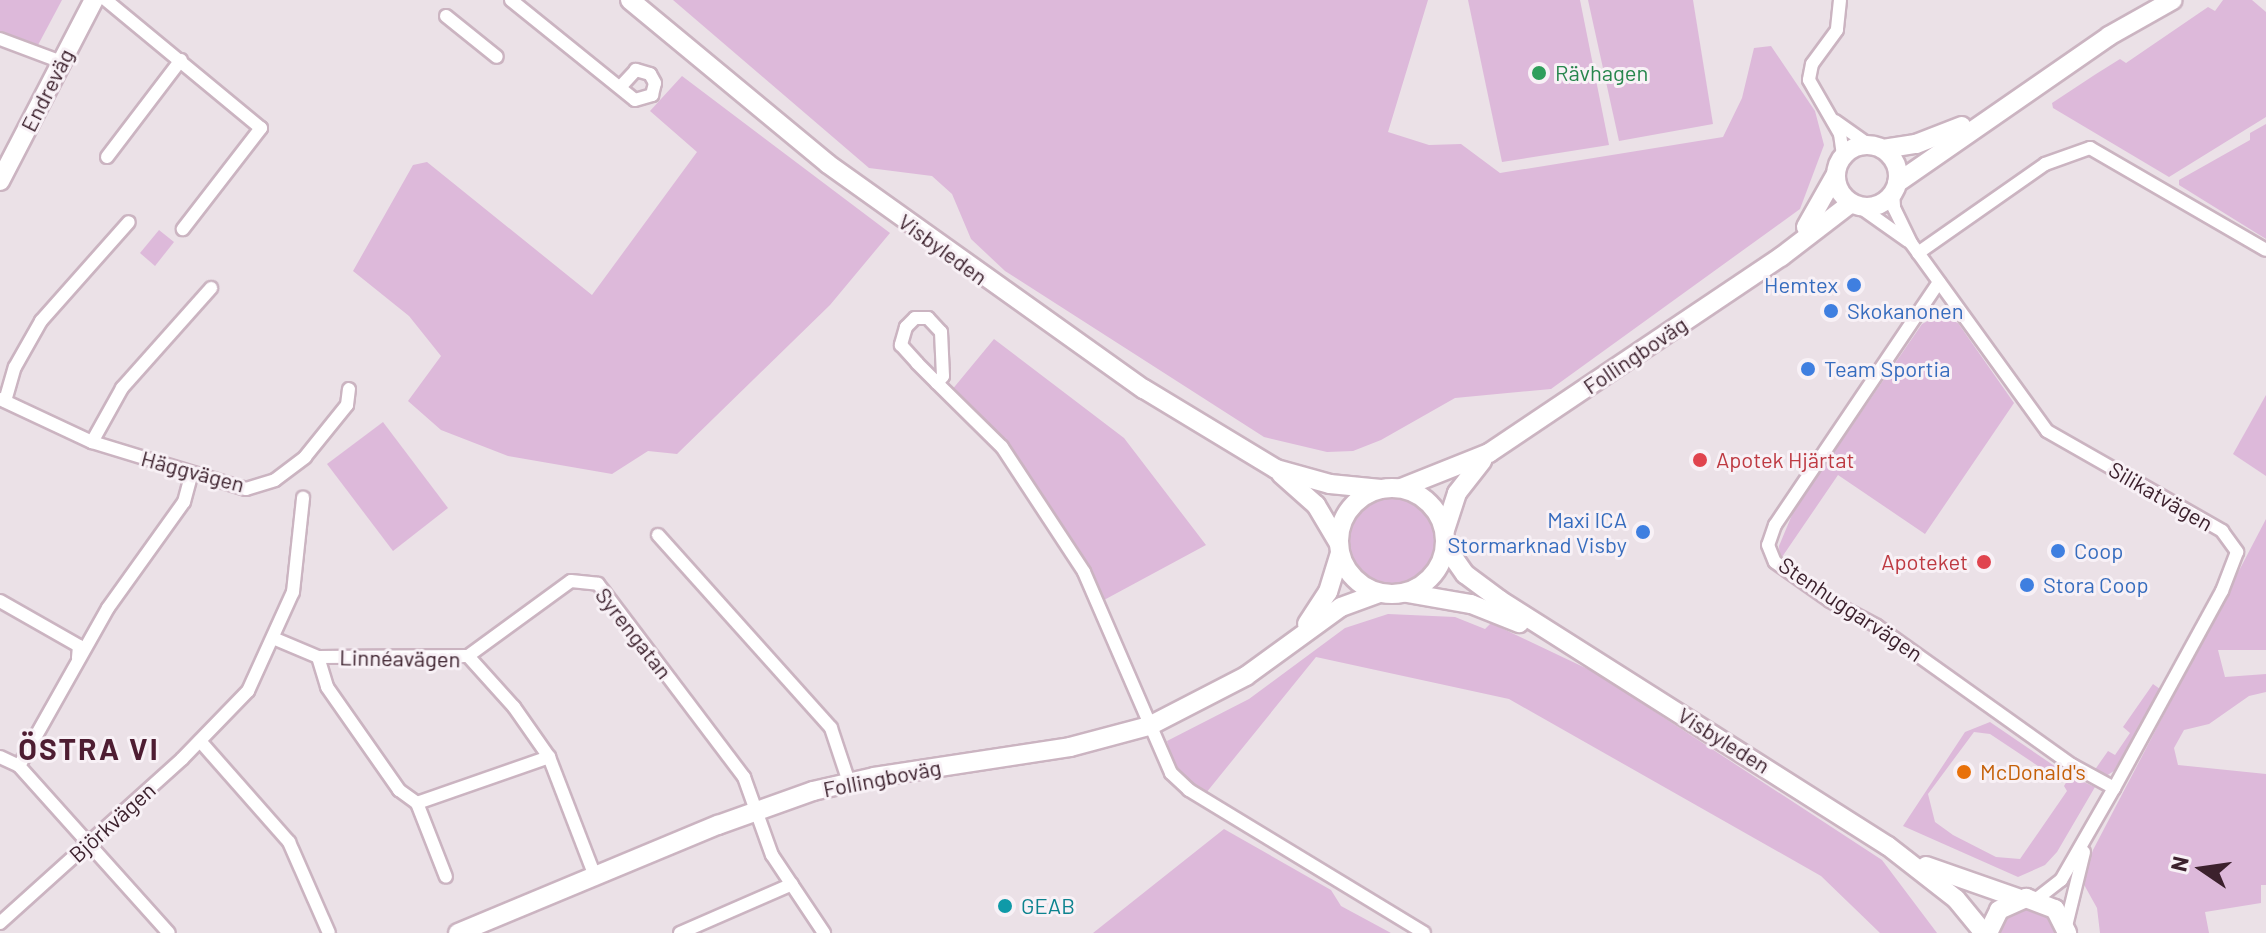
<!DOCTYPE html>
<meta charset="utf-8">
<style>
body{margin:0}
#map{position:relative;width:2266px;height:933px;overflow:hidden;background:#ebe1e7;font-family:Barlow,sans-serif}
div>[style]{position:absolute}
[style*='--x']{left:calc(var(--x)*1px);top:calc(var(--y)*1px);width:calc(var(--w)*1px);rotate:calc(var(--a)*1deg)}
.green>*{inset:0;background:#ddb9da}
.round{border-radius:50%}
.roads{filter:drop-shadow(2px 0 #cbb4c1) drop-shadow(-2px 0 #cbb4c1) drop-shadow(0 2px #cbb4c1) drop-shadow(0 -2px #cbb4c1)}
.street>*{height:12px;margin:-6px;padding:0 6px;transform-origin:6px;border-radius:6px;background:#fff}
.secondary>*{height:18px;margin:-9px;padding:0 9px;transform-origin:9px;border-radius:9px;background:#fff}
.secondary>.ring{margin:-9px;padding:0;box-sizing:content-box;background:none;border:18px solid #fff;border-radius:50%}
.dots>*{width:22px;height:22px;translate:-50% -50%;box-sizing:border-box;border:4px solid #f8f1f6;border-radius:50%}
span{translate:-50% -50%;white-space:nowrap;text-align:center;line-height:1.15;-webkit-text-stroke:6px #f8f1f6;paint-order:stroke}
.leisure-label{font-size:22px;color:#27864d}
.left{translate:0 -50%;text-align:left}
.street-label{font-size:22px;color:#3c212d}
.shop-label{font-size:22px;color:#366cbe}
.right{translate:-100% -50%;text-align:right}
.health-label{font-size:22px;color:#be3a42}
.food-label{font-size:22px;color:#c56008}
.culture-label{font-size:22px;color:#0d838f}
.district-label{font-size:30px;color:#4e1d32;font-weight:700;letter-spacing:2px}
.north{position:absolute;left:2162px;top:829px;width:80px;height:80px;-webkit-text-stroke:6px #f8f1f6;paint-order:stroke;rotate:283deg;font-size:22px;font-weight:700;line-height:32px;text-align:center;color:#3c212d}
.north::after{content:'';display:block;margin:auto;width:28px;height:36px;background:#3c212d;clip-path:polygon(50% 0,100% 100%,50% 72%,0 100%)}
</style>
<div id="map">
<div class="green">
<i style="clip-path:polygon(0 0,62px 0,38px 45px,0 32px)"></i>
<i style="clip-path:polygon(673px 0,1428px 0,1388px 132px,1429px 145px,1461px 144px,1500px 173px,1723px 137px,1742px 98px,1754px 48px,1771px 46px,1815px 111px,1824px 145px,1800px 209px,1551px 389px,1455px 398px,1381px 440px,1353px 451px,1327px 452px,1264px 437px,1005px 271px,971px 239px,952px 194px,932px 176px,869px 168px)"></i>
<i style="clip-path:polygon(1468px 0,1580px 0,1609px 145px,1502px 162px)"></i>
<i style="clip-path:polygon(1588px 0,1693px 0,1713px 124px,1619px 141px)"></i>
<i style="clip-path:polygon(2223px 0,2252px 0,2266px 12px,2266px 117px,2169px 177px,2053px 108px,2052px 103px,2096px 74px,2120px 59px,2126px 63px,2208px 7px,2215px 11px)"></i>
<i style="clip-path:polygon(682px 76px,890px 233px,830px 305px,677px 454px,648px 451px,612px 474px,508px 456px,441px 430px,408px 401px,441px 356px,409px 316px,353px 271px,413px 165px,427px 162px,592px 295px,697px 152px,650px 111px)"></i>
<i style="clip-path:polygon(2266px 124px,2266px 239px,2179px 185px,2179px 180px,2250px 140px,2250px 133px)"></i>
<i style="clip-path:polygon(159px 230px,174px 242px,155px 266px,140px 253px)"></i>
<i style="clip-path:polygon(1939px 315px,1958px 323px,2014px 403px,1925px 534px,1838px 475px,1780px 560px,1779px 546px,1794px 510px,1922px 324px)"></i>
<i style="clip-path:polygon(994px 339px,1124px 438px,1206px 545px,1104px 600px,1002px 442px,951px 391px)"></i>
<i style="clip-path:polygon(2266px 395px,2266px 476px,2233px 454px)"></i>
<i style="clip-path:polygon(383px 422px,448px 508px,393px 551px,327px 464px)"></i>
<i class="round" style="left:1347px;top:495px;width:92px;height:92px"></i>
<i style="clip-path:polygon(2266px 519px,2266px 650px,2218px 650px,2225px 677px,2266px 674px,2266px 692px,2249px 696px,2209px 724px,2184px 730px,2174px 748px,2178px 765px,2266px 774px,2266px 885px,2261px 885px,2261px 903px,2205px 912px,2209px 933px,2100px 933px,2097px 908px,2082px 881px,2093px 850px)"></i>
<i style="clip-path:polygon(1388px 614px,1455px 617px,1485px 629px,1491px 623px,1594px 672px,1882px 860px,1937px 933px,1880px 933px,1821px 876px,1509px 699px,1316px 657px,1206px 793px,1173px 767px,1167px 741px,1249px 699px,1345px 628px)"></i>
<i style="clip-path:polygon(2153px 684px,2160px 689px,2114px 771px,2106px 776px,2094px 771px,2108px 751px,2115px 755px,2130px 733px,2123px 727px)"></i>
<i style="clip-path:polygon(1990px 722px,2056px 767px,2047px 772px,1990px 734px,1974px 732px,1928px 794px,1935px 822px,1953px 835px,1996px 857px,2020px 859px,2067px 791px,2064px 786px,2070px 776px,2095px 787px,2057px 852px,2045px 865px,2018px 877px,1903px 826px,1965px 732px)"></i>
<i style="clip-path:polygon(1224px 829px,1331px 890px,1341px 906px,1391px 933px,1093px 933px)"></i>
<i style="clip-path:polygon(2026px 908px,2046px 914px,2058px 933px,1997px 933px,2006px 916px)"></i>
</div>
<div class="roads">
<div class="street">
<i style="--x:106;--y:0;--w:201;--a:39.6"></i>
<i style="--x:261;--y:128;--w:128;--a:127.7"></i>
<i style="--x:511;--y:0;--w:159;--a:38.9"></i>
<i style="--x:635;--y:100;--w:18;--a:-16"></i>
<i style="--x:652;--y:95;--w:12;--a:-76"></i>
<i style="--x:655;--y:83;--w:10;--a:-119"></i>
<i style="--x:650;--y:74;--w:15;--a:-164"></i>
<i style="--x:636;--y:70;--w:23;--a:133"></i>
<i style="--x:1840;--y:0;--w:30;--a:96"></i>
<i style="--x:1837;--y:30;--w:42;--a:126.3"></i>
<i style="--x:1812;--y:64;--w:16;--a:101"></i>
<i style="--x:1809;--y:80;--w:62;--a:60.1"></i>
<i style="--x:1840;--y:134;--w:22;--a:82"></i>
<i style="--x:446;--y:16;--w:65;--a:38.8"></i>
<i style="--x:0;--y:39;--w:66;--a:20.4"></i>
<i style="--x:1835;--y:121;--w:42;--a:35.2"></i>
<i style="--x:107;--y:157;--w:122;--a:-52.7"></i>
<i style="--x:1893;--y:192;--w:16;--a:86"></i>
<i style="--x:1894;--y:208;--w:39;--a:64"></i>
<i style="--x:1911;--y:243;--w:232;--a:54.1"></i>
<i style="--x:2047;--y:431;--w:202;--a:29.7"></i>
<i style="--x:2222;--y:531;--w:26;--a:54"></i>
<i style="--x:2237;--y:552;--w:42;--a:111"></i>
<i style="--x:2222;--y:591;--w:225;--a:118.7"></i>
<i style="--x:1860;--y:207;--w:59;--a:35.3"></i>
<i style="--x:1918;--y:253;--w:155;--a:-35"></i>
<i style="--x:2045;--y:164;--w:48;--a:-19.6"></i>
<i style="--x:2090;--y:148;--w:203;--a:30.1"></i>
<i style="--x:1939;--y:282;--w:293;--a:124"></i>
<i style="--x:1775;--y:525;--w:21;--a:109"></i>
<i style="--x:1768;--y:545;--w:18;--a:68"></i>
<i style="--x:1775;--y:562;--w:67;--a:35.3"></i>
<i style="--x:1830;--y:601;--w:53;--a:28"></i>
<i style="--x:1877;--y:626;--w:239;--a:35.5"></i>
<i style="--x:2072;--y:765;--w:48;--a:28.7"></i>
<i style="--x:2114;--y:788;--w:106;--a:119.9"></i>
<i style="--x:2061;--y:880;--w:31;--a:142"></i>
<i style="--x:937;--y:383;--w:9;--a:-49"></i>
<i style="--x:943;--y:376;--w:44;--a:-92.6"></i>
<i style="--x:941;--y:332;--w:19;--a:-133"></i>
<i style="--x:928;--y:318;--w:13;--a:180"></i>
<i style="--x:915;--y:318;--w:13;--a:135"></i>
<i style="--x:906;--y:327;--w:19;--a:106"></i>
<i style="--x:901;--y:345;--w:24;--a:48"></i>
<i style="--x:917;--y:363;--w:28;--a:45"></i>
<i style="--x:937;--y:383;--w:91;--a:44.6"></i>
<i style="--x:1002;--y:447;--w:149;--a:56.7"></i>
<i style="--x:1084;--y:572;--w:219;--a:66.6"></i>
<i style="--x:1171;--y:773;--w:25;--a:43"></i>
<i style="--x:1189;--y:790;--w:275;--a:31.3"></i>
<i style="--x:0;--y:399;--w:102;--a:25.1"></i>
<i style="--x:92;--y:442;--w:161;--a:17"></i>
<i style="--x:246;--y:489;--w:30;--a:-17"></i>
<i style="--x:275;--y:480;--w:38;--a:-37"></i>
<i style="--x:305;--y:457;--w:67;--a:-51.1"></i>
<i style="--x:347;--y:405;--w:16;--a:-83"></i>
<i style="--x:5;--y:401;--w:35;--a:-74"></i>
<i style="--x:15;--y:367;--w:53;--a:-60.5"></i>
<i style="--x:41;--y:321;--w:132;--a:-48.4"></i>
<i style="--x:92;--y:442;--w:62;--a:-60.9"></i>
<i style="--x:122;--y:388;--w:134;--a:-48.3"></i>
<i style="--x:658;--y:535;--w:259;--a:48.1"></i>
<i style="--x:831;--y:728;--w:57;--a:71.6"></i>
<i style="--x:0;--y:601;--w:91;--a:29.7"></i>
<i style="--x:79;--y:646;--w:12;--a:95"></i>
<i style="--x:273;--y:638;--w:49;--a:22.9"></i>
<i style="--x:318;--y:657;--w:150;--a:-0.4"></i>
<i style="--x:468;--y:656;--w:69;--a:48"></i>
<i style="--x:514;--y:707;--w:61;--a:55"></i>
<i style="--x:549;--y:757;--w:128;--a:68.9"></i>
<i style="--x:468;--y:656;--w:127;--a:-36.1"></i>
<i style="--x:571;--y:581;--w:27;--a:6"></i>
<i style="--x:598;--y:584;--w:242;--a:52.9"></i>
<i style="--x:744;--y:777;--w:83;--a:70.3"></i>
<i style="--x:772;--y:855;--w:94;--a:56.3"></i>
<i style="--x:318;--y:657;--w:31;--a:73"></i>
<i style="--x:327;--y:687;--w:126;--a:55"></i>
<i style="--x:399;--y:790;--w:22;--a:36"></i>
<i style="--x:417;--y:803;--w:79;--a:68.6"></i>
<i style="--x:200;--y:741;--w:135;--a:48.6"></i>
<i style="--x:289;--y:842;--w:99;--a:66.3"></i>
<i style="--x:0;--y:757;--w:21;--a:25"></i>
<i style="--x:19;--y:766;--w:224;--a:48.1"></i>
<i style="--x:19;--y:766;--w:181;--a:-60.6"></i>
<i style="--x:108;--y:608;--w:130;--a:-54.4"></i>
<i style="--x:184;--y:502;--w:28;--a:-75"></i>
<i style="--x:417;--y:803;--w:140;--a:-19.2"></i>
<i style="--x:0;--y:923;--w:245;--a:-42"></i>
<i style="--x:182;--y:759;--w:95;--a:-45.9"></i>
<i style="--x:248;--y:691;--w:109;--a:-65.6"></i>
<i style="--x:293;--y:592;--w:95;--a:-83.9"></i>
<i style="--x:2066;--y:926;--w:76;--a:-76.3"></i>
<i style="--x:680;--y:933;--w:122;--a:-23.6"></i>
</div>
<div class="secondary">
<i style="--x:630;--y:0;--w:257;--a:39.6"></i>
<i style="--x:828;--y:164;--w:388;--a:35.5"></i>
<i style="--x:1144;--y:389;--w:154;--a:31.2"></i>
<i style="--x:1276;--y:469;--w:56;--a:15.5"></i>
<i style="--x:1330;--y:484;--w:51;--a:5.6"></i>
<i class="ring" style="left:1836px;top:145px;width:44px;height:44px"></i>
<i style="--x:1883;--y:149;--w:33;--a:-9"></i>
<i style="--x:1916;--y:144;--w:49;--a:-21.4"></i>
<i style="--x:0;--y:181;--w:204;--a:-62.6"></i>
<i style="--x:1897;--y:183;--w:258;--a:-34.7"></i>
<i style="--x:2109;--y:36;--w:73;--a:-29.4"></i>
<i style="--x:1806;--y:227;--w:61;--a:-60.5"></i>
<i style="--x:1281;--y:474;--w:47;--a:41.5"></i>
<i style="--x:1316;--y:505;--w:43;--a:59.3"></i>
<i class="ring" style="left:1339px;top:488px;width:88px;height:88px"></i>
<i style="--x:1401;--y:488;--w:95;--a:-21.7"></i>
<i style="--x:1489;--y:453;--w:352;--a:-33.9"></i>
<i style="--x:1781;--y:257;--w:88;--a:-37.6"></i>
<i style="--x:1445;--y:530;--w:39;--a:-72"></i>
<i style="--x:1457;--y:493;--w:41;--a:-52"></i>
<i style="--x:1446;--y:547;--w:33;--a:55"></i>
<i style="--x:1465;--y:574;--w:44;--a:36.6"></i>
<i style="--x:1500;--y:600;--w:459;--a:32.4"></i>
<i style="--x:1888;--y:846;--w:86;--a:37.9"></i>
<i style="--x:1956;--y:899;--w:44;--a:50.5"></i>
<i style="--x:1407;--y:593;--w:65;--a:9.8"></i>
<i style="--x:1471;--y:604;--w:52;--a:21.6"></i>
<i style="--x:1307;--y:624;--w:38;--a:-57"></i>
<i style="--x:1328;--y:592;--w:41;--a:-72.9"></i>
<i style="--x:1926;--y:866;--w:100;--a:19.3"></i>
<i style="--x:458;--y:933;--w:282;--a:-22.6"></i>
<i style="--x:718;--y:825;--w:101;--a:-19.7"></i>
<i style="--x:813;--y:791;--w:63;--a:-12.9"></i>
<i style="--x:874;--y:777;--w:198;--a:-8.7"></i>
<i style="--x:1070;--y:747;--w:82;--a:-14.9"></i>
<i style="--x:1149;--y:726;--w:109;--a:-27.3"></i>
<i style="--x:1246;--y:676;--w:117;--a:-36"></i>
<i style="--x:1341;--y:607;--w:40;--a:-20.2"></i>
<i style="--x:1988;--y:933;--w:25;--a:-64"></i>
<i style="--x:1999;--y:910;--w:30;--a:-24"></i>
<i style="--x:2026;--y:898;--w:31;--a:21"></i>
<i style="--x:2055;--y:909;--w:27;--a:63"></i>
</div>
</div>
<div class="dots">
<i style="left:1539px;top:73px;background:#2e9e5b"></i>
<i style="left:1854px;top:285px;background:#3f7fe0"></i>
<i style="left:1831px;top:311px;background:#3f7fe0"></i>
<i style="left:1808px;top:369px;background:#3f7fe0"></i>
<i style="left:1700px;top:460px;background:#e0444e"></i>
<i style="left:1643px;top:532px;background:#3f7fe0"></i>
<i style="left:2058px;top:551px;background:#3f7fe0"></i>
<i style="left:1984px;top:562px;background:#e0444e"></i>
<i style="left:2027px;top:585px;background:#3f7fe0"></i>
<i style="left:1964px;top:772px;background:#e8710a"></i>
<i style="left:1005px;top:906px;background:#0f9aa8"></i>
</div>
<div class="leisure-label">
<span class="left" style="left:1555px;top:73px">Rävhagen</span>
</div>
<div class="street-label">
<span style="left:47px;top:90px;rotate:-63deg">Endreväg</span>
<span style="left:943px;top:249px;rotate:36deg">Visbyleden</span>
<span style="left:1635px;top:355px;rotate:-34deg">Follingboväg</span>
<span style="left:193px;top:471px;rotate:15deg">Häggvägen</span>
<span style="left:2161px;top:496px;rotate:30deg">Silikatvägen</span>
<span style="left:1851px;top:609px;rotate:34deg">Stenhuggarvägen</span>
<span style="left:634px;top:633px;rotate:52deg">Syrengatan</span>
<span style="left:400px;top:658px;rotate:1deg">Linnéavägen</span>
<span style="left:1724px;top:740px;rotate:32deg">Visbyleden</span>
<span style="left:882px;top:778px;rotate:-11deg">Follingboväg</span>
<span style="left:112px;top:822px;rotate:-42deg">Björkvägen</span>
</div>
<div class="shop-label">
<span class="right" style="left:1838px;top:285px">Hemtex</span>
<span class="left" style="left:1847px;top:311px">Skokanonen</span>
<span class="left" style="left:1824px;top:369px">Team Sportia</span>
<span class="right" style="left:1627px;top:532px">Maxi ICA<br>Stormarknad Visby</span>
<span class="left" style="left:2074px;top:551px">Coop</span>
<span class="left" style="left:2043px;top:585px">Stora Coop</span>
</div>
<div class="health-label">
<span class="left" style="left:1716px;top:460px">Apotek Hjärtat</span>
<span class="right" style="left:1968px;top:562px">Apoteket</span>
</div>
<div class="food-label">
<span class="left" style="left:1980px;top:772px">McDonald's</span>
</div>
<div class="culture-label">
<span class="left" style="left:1021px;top:906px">GEAB</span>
</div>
<div class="district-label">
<span style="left:89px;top:748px">ÖSTRA VI</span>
</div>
<div class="north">N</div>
</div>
